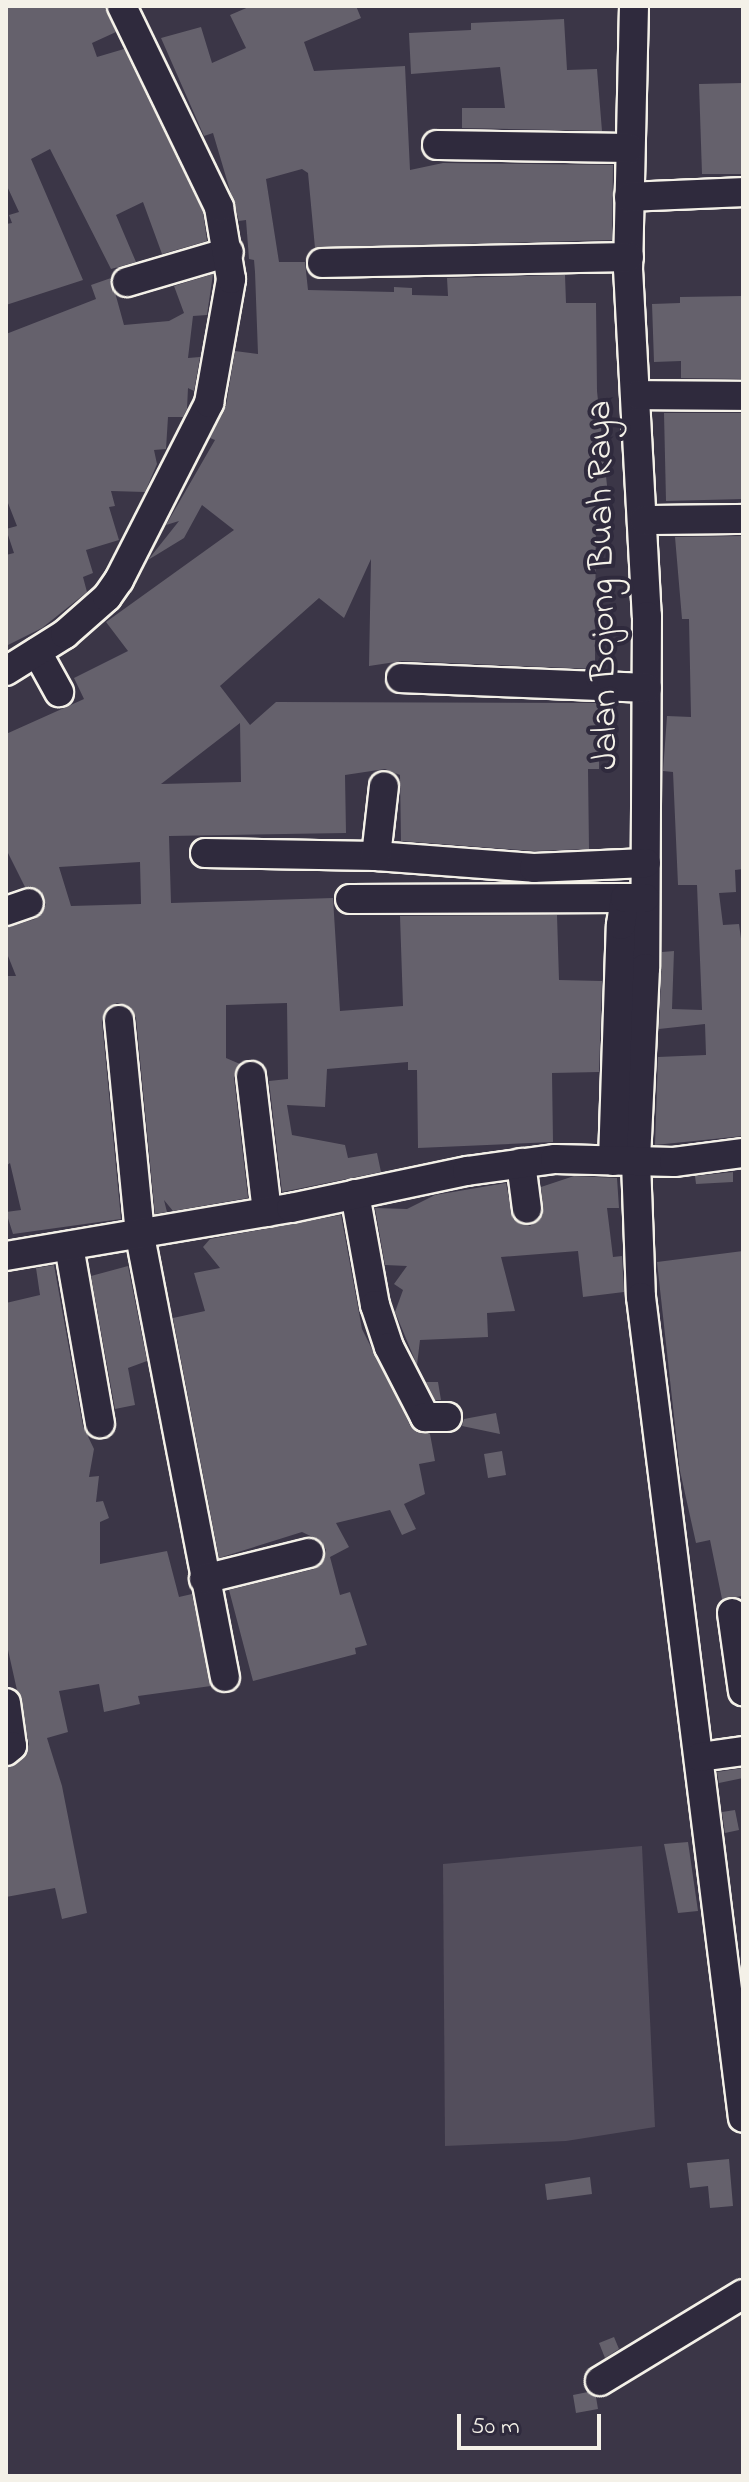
<!DOCTYPE html>
<style>
body{margin:0}
#map{position:relative;width:749px;height:2482px;overflow:hidden;background:#3b3647;font-family:"Indie Flower",sans-serif}
div>[style]{position:absolute}
[style*='--x']{left:calc(var(--x)*1px);top:calc(var(--y)*1px);width:calc(var(--w)*1px);rotate:calc(var(--a)*1deg)}
.green>*{inset:0;background:#534e5c}
.building>*{inset:0;background:#65616c}
.roads{filter:drop-shadow(2px 0 #f4f1e8) drop-shadow(-2px 0 #f4f1e8) drop-shadow(0 2px #f4f1e8) drop-shadow(0 -2px #f4f1e8)}
.minor>*{height:28px;margin:-14px;padding:0 14px;transform-origin:14px;border-radius:14px;background:#2f2a3d}
span{translate:-50% -50%;white-space:nowrap;text-align:center;line-height:1.15;-webkit-text-stroke:8px #2f2a3d;paint-order:stroke}
.street-label{font-size:36px;color:#f4f1e8}
.frame{position:absolute;inset:0;border:8px solid #f4f1e8;pointer-events:none}
.scale{position:absolute;left:457px;top:2414px;width:144px;height:36px;box-sizing:border-box;border:4px solid #f4f1e8;border-top:0;padding-left:10px;font-size:24px;line-height:28px;white-space:nowrap;color:#f4f1e8;-webkit-text-stroke:6px #2f2a3d;paint-order:stroke}
</style>
<div id="map">
<div class="green">
<i style="clip-path:polygon(642px 1846px,655px 2127px,566px 2141px,445px 2146px,443px 1864px)"></i>
</div>
<div class="building">
<i style="clip-path:polygon(6px 6px,104px 6px,116px 32px,92px 43px,97px 57px,124px 49px,203px 212px,207px 241px,162px 254px,143px 202px,116px 215px,136px 262px,111px 269px,50px 149px,31px 159px,83px 280px,6px 305px,6px 224px,12px 223px,9px 215px,19px 212px,6px 184px)"></i>
<i style="clip-path:polygon(evenodd,251px 6px,356px 6px,361px 18px,304px 42px,314px 71px,405px 66px,410px 170px,443px 163px,613px 165px,612px 240px,315px 248px,308px 173px,302px 169px,266px 179px,279px 262px,305px 262px,308px 290px,394px 292px,394px 287px,412px 288px,412px 295px,448px 296px,447px 278px,565px 275px,566px 303px,596px 303px,597px 391px,608px 495px,596px 495px,595px 669px,402px 661px,369px 666px,371px 559px,344px 618px,319px 598px,220px 686px,250px 725px,276px 702px,600px 703px,599px 769px,588px 769px,589px 849px,534px 851px,401px 841px,400px 775px,385px 769px,345px 775px,346px 833px,169px 836px,171px 903px,333px 898px,340px 1011px,403px 1006px,400px 916px,557px 915px,559px 980px,602px 981px,599px 1072px,552px 1073px,553px 1142px,418px 1148px,417px 1070px,408px 1070px,408px 1062px,327px 1069px,325px 1107px,287px 1105px,292px 1135px,345px 1145px,348px 1158px,377px 1153px,381px 1172px,282px 1192px,269px 1081px,288px 1079px,287px 1003px,226px 1005px,226px 1058px,240px 1064px,234px 1078px,248px 1198px,173px 1211px,164px 1200px,167px 1212px,155px 1214px,136px 1018px,127px 1005px,117px 1003px,104px 1012px,102px 1022px,121px 1219px,13px 1234px,6px 1212px,21px 1210px,10px 1163px,6px 1166px,6px 976px,16px 976px,6px 951px,6px 928px,35px 919px,46px 905px,41px 891px,25px 887px,6px 849px,6px 734px,84px 699px,74px 678px,128px 651px,106px 622px,234px 530px,202px 505px,184px 538px,148px 560px,179px 521px,166px 525px,215px 440px,210px 438px,226px 406px,235px 351px,258px 354px,255px 272px,254px 260px,249px 259px,246px 220px,239px 221px,213px 133px,204px 136px,161px 38px,201px 27px,212px 63px,246px 48px,230px 15px,251px 6px,240px 723px,241px 782px,161px 784px,240px 723px,251px 6px,140px 862px,141px 904px,71px 906px,59px 867px,140px 862px)"></i>
<i style="clip-path:polygon(564px 19px,567px 70px,597px 69px,602px 131px,462px 128px,462px 108px,505px 108px,500px 67px,411px 74px,409px 33px,471px 30px,471px 23px)"></i>
<i style="clip-path:polygon(743px 83px,743px 174px,702px 174px,699px 84px)"></i>
<i style="clip-path:polygon(213px 274px,207px 315px,193px 316px,188px 358px,200px 357px,194px 391px,188px 388px,187px 409px,183px 417px,168px 417px,166px 449px,154px 450px,157px 464px,145px 492px,111px 491px,115px 506px,109px 507px,119px 540px,86px 550px,93px 573px,83px 577px,87px 592px,42px 628px,6px 646px,6px 555px,14px 553px,6px 529px,17px 526px,6px 498px,6px 334px,96px 299px,91px 285px,111px 278px,124px 325px,169px 321px,184px 313px,174px 286px)"></i>
<i style="clip-path:polygon(743px 296px,743px 379px,681px 378px,681px 361px,654px 362px,652px 304px,680px 303px,680px 297px)"></i>
<i style="clip-path:polygon(664px 413px,743px 413px,743px 499px,666px 501px)"></i>
<i style="clip-path:polygon(743px 536px,743px 869px,735px 870px,736px 892px,719px 893px,723px 925px,739px 924px,743px 953px,743px 1136px,655px 1145px,658px 1057px,706px 1055px,705px 1024px,659px 1029px,662px 952px,674px 951px,672px 1009px,702px 1010px,697px 885px,678px 885px,673px 772px,663px 771px,667px 716px,691px 717px,689px 619px,682px 619px,675px 537px)"></i>
<i style="clip-path:polygon(733px 1172px,733px 1182px,696px 1184px,695px 1176px)"></i>
<i style="clip-path:polygon(574px 1176px,617px 1178px,619px 1208px,607px 1208px,613px 1257px,622px 1256px,624px 1292px,583px 1297px,578px 1251px,501px 1257px,515px 1311px,487px 1313px,488px 1337px,420px 1340px,417px 1365px,395px 1312px,403px 1290px,394px 1284px,407px 1266px,385px 1265px,375px 1208px,407px 1209px,435px 1195px,506px 1183px,513px 1219px,530px 1226px,543px 1215px,541px 1187px)"></i>
<i style="clip-path:polygon(341px 1215px,362px 1329px,410px 1425px,430px 1434px,435px 1461px,419px 1464px,425px 1494px,404px 1504px,416px 1529px,402px 1535px,390px 1510px,336px 1523px,349px 1547px,330px 1557px,340px 1595px,350px 1592px,367px 1645px,355px 1648px,356px 1654px,253px 1681px,229px 1590px,314px 1569px,321px 1565px,326px 1550px,321px 1541px,302px 1532px,219px 1558px,173px 1318px,205px 1311px,194px 1273px,220px 1268px,203px 1247px,210px 1239px)"></i>
<i style="clip-path:polygon(743px 1251px,743px 1596px,722px 1599px,710px 1540px,696px 1543px,680px 1471px,657px 1262px)"></i>
<i style="clip-path:polygon(54px 1265px,83px 1426px,94px 1449px,89px 1477px,99px 1476px,96px 1502px,103px 1501px,109px 1518px,100px 1522px,100px 1564px,167px 1551px,179px 1597px,192px 1594px,211px 1686px,138px 1696px,140px 1704px,104px 1712px,99px 1684px,59px 1691px,68px 1732px,47px 1738px,62px 1786px,87px 1913px,62px 1919px,55px 1888px,6px 1897px,6px 1768px,23px 1759px,29px 1744px,6px 1641px,6px 1303px,40px 1295px,36px 1268px)"></i>
<i style="clip-path:polygon(128px 1266px,147px 1361px,128px 1368px,135px 1405px,115px 1409px,91px 1276px)"></i>
<i style="clip-path:polygon(426px 1382px,438px 1382px,441px 1400px,435px 1400px)"></i>
<i style="clip-path:polygon(496px 1413px,500px 1434px,462px 1426px,464px 1419px)"></i>
<i style="clip-path:polygon(502px 1451px,506px 1475px,488px 1478px,484px 1454px)"></i>
<i style="clip-path:polygon(743px 1768px,743px 1778px,719px 1783px,717px 1772px)"></i>
<i style="clip-path:polygon(735px 1810px,739px 1830px,725px 1833px,722px 1812px)"></i>
<i style="clip-path:polygon(688px 1842px,698px 1911px,678px 1913px,664px 1844px)"></i>
<i style="clip-path:polygon(729px 2159px,733px 2206px,710px 2208px,708px 2186px,690px 2188px,687px 2163px)"></i>
<i style="clip-path:polygon(590px 2177px,592px 2194px,547px 2200px,545px 2184px)"></i>
<i style="clip-path:polygon(614px 2337px,619px 2349px,605px 2358px,599px 2343px)"></i>
<i style="clip-path:polygon(588px 2392px,596px 2397px,598px 2409px,576px 2413px,573px 2395px)"></i>
</div>
<div class="roads">
<div class="minor">
<i style="--x:634;--y:6;--w:263;--a:91.3"></i>
<i style="--x:628;--y:269;--w:348;--a:86.9"></i>
<i style="--x:647;--y:616;--w:352;--a:90.3"></i>
<i style="--x:645;--y:968;--w:194;--a:92.7"></i>
<i style="--x:636;--y:1162;--w:135;--a:87.9"></i>
<i style="--x:641;--y:1297;--w:827;--a:82.92"></i>
<i style="--x:437;--y:145;--w:193;--a:0.9"></i>
<i style="--x:629;--y:197;--w:114;--a:-2.5"></i>
<i style="--x:322;--y:263;--w:307;--a:-1.1"></i>
<i style="--x:127;--y:282;--w:106;--a:-16.4"></i>
<i style="--x:638;--y:395;--w:105;--a:0.5"></i>
<i style="--x:644;--y:520;--w:99;--a:-0.6"></i>
<i style="--x:37;--y:652;--w:46;--a:61.2"></i>
<i style="--x:6;--y:671;--w:70;--a:-32.1"></i>
<i style="--x:65;--y:634;--w:56;--a:-41.4"></i>
<i style="--x:107;--y:597;--w:21;--a:-55"></i>
<i style="--x:119;--y:580;--w:199;--a:-63"></i>
<i style="--x:209;--y:403;--w:126;--a:-79.9"></i>
<i style="--x:231;--y:279;--w:73;--a:-99.5"></i>
<i style="--x:219;--y:207;--w:223;--a:-115.8"></i>
<i style="--x:401;--y:678;--w:246;--a:2.3"></i>
<i style="--x:205;--y:853;--w:171;--a:1"></i>
<i style="--x:376;--y:856;--w:158;--a:4.3"></i>
<i style="--x:534;--y:868;--w:112;--a:-2.6"></i>
<i style="--x:376;--y:856;--w:70;--a:-83.5"></i>
<i style="--x:350;--y:899;--w:275;--a:-0.2"></i>
<i style="--x:6;--y:911;--w:24;--a:-19"></i>
<i style="--x:119;--y:1020;--w:217;--a:84.4"></i>
<i style="--x:140;--y:1236;--w:449;--a:79.1"></i>
<i style="--x:251;--y:1076;--w:137;--a:83.3"></i>
<i style="--x:613;--y:1161;--w:236;--a:-88.1"></i>
<i style="--x:621;--y:925;--w:27;--a:-82"></i>
<i style="--x:625;--y:898;--w:20;--a:0"></i>
<i style="--x:521;--y:1163;--w:46;--a:82.6"></i>
<i style="--x:355;--y:1194;--w:113;--a:79.8"></i>
<i style="--x:375;--y:1305;--w:44;--a:71.6"></i>
<i style="--x:389;--y:1347;--w:79;--a:62.8"></i>
<i style="--x:425;--y:1417;--w:22;--a:0"></i>
<i style="--x:69;--y:1246;--w:180;--a:80.1"></i>
<i style="--x:6;--y:1256;--w:289;--a:-9.6"></i>
<i style="--x:291;--y:1208;--w:180;--a:-11.9"></i>
<i style="--x:467;--y:1171;--w:89;--a:-7.8"></i>
<i style="--x:555;--y:1159;--w:119;--a:1.4"></i>
<i style="--x:674;--y:1162;--w:70;--a:-7.4"></i>
<i style="--x:204;--y:1579;--w:108;--a:-13.9"></i>
<i style="--x:732;--y:1613;--w:79;--a:82"></i>
<i style="--x:6;--y:1703;--w:43;--a:82.1"></i>
<i style="--x:12;--y:1746;--w:8;--a:140"></i>
<i style="--x:700;--y:1757;--w:43;--a:-7.9"></i>
<i style="--x:600;--y:2381;--w:167;--a:-31.3"></i>
</div>
</div>
<div class="street-label">
<span style="left:604px;top:585px;rotate:-91deg">Jalan Bojong Buah Raya</span>
</div>
<div class="frame"></div>
<div class="scale">50 m</div>
</div>
